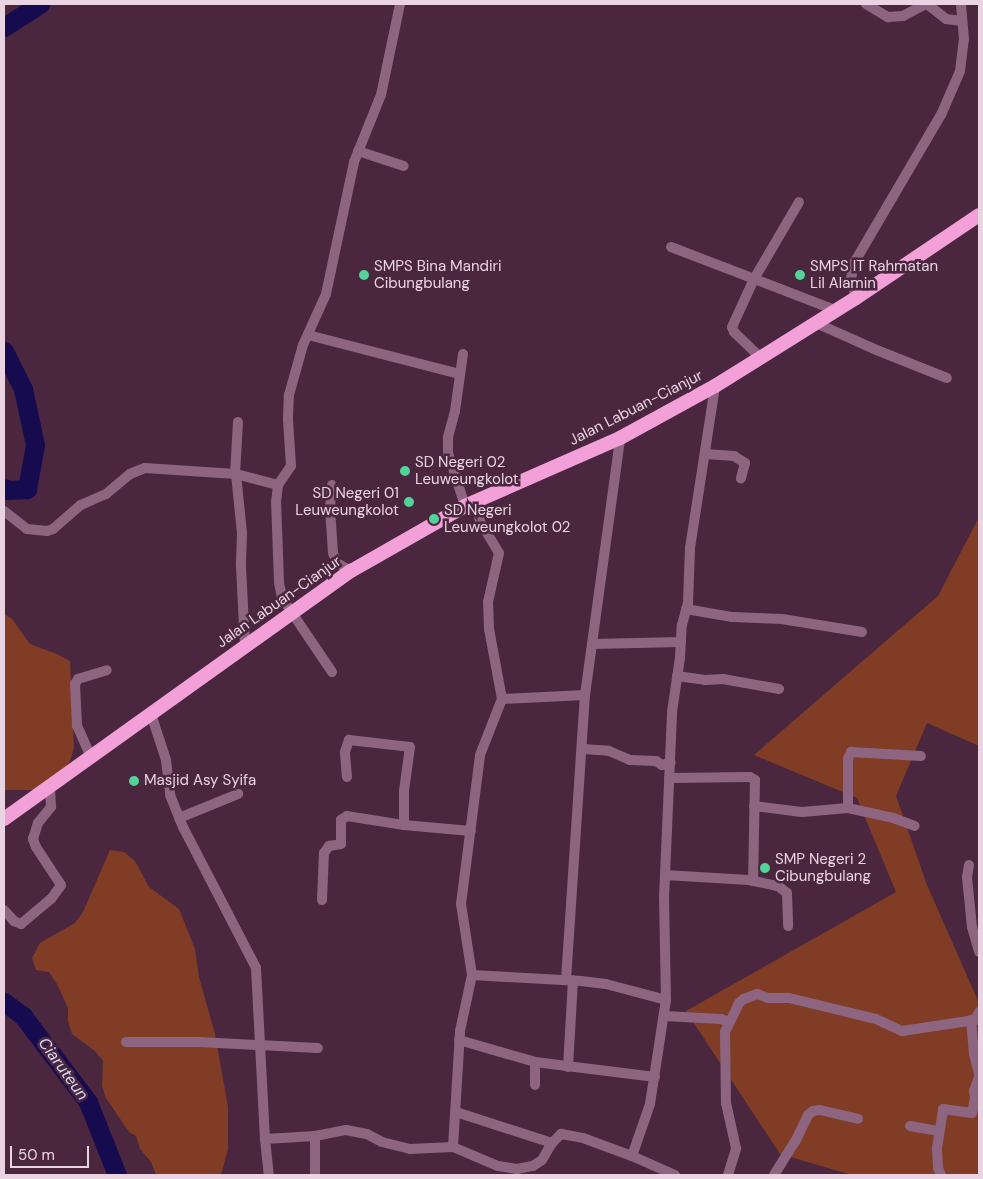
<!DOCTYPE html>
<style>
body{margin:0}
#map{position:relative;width:983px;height:1179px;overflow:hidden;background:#4a273f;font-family:"DM Sans",sans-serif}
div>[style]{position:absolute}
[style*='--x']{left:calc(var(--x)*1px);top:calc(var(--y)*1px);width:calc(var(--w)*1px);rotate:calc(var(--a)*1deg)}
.green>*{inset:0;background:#803c24}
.river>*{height:19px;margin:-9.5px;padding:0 9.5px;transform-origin:9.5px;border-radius:9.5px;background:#170b50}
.minor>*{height:10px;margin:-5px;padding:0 5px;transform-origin:5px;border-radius:5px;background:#8e6580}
.tertiary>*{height:10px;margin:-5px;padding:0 5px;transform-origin:5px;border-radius:5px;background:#8e6580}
.trunk>*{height:14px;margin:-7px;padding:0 7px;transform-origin:7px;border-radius:7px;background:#f2a0d7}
.dots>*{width:14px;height:14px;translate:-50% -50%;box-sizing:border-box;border:2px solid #4a273f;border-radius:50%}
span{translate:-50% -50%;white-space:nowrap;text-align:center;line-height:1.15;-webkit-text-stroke:5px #4a273f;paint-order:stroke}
.poi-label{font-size:15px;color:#ebd4e2}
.left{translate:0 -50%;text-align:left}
.right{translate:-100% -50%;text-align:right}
.street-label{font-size:15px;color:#ebd4e2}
.water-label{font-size:16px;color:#d7daf4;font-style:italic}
.frame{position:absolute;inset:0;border:5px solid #ebd4e2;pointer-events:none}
.scale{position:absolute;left:10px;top:1146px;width:79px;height:22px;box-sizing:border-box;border:2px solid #ebd4e2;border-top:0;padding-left:6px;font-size:15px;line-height:18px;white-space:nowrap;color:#ebd4e2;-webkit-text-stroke:4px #4a273f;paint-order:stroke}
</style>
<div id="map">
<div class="green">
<i style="clip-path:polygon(979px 517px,979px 746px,927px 723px,896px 796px,927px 885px,979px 1003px,979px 1175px,852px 1175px,780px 1154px,686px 1011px,896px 892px,857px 798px,754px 755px,938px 596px)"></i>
<i style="clip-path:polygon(4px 614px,12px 619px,30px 644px,57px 654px,70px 661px,74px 748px,70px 761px,62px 773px,40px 790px,4px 790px)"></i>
<i style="clip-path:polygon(110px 850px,124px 852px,135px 861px,149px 887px,179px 909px,195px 949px,199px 977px,215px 1034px,228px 1107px,228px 1149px,221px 1175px,156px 1175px,151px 1162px,140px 1149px,136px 1136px,129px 1132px,106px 1098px,102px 1086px,103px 1061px,95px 1051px,72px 1034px,68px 1021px,68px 1008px,57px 984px,49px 972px,36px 970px,32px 958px,40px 943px,75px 923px,83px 912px)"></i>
</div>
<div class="river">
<i style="--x:4;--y:27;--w:43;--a:-32.6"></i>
<i style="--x:4;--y:351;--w:42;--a:63.4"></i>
<i style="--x:23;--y:389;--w:57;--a:77.9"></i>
<i style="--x:35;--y:445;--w:45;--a:100.3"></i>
<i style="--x:27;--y:489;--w:19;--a:177"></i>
<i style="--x:8;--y:490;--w:4;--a:-153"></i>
<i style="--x:4;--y:1002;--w:24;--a:36"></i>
<i style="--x:23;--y:1016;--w:108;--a:52.9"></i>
<i style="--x:88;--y:1102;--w:79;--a:68.3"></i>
</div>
<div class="minor">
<i style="--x:866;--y:4;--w:26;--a:31"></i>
<i style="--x:888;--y:17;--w:15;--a:-4"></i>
<i style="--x:903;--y:16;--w:26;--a:-28"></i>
<i style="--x:927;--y:4;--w:24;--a:38"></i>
<i style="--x:946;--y:19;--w:16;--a:7"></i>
<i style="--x:358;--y:151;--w:48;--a:18.1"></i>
<i style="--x:671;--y:247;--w:176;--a:21"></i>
<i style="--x:856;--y:298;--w:20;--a:-105"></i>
<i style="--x:851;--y:279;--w:16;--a:-79"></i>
<i style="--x:854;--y:263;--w:172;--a:-59.6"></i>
<i style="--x:941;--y:115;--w:48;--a:-66.6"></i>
<i style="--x:960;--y:71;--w:32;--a:-83"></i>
<i style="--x:964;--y:39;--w:35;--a:-95"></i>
<i style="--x:816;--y:323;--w:69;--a:24"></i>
<i style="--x:879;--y:351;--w:73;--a:21.7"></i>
<i style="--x:308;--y:335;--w:157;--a:14.4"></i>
<i style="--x:463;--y:354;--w:58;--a:98"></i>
<i style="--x:455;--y:411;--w:28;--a:105"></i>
<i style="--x:448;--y:438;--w:15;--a:90"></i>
<i style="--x:448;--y:453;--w:56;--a:72.2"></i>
<i style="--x:761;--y:358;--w:37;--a:-136"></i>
<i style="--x:734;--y:332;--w:5;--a:-112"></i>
<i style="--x:732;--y:327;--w:53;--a:-65.4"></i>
<i style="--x:754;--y:279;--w:89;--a:-59.7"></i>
<i style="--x:706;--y:454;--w:28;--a:4"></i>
<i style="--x:734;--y:456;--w:13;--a:32"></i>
<i style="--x:745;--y:463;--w:16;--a:105"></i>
<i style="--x:235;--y:474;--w:52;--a:-86.7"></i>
<i style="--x:236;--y:474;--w:59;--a:84.2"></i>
<i style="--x:242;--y:533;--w:33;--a:92"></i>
<i style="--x:241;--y:566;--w:79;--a:87.1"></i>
<i style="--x:332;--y:485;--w:23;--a:95"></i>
<i style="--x:330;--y:508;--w:45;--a:86.2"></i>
<i style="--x:333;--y:553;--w:11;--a:68"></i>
<i style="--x:337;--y:563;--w:16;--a:30"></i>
<i style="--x:4;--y:511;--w:29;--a:38"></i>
<i style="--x:27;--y:529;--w:20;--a:6"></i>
<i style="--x:47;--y:531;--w:6;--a:-18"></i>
<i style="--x:53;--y:529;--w:37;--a:-41"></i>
<i style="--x:81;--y:505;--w:27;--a:-24"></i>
<i style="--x:106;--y:494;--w:31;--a:-40"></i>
<i style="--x:130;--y:474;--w:16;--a:-22"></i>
<i style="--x:145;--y:468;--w:91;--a:3.8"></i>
<i style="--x:236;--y:474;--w:43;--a:14.7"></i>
<i style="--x:686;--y:609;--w:47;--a:9.9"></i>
<i style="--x:732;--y:617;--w:50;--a:2.3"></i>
<i style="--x:782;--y:619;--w:81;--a:9.2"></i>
<i style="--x:592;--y:644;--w:89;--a:-1.3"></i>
<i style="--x:332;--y:672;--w:89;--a:-124"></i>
<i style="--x:282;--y:598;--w:16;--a:-101"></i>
<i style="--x:279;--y:582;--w:80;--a:-92.1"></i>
<i style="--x:276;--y:502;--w:17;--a:-83"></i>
<i style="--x:278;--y:485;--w:23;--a:-56"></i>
<i style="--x:291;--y:466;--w:47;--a:-93.7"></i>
<i style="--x:288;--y:419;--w:24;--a:-88"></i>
<i style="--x:289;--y:395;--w:52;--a:-74.4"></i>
<i style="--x:303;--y:345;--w:56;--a:-65.7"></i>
<i style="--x:326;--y:294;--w:135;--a:-78"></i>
<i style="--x:354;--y:162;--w:72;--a:-68.1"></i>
<i style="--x:381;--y:95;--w:93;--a:-78.2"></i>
<i style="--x:677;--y:676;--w:28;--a:8"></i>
<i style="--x:705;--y:680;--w:18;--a:-3"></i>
<i style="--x:723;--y:679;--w:57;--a:10.1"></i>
<i style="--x:502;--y:699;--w:83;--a:-2.8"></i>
<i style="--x:151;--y:714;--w:48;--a:71.9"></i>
<i style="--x:166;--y:760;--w:35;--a:83"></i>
<i style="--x:170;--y:795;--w:35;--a:68"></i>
<i style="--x:183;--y:827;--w:159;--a:62.6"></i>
<i style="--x:256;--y:968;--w:171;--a:87"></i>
<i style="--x:265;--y:1139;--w:36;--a:84"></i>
<i style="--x:583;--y:749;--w:26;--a:4"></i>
<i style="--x:609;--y:751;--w:23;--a:23"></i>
<i style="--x:630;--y:760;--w:26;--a:2"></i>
<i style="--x:656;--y:761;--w:7;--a:34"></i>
<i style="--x:662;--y:765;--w:9;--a:-18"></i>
<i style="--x:91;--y:757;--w:35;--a:-114"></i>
<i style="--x:77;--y:725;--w:41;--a:-92.8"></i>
<i style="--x:75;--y:684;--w:6;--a:-59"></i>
<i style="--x:78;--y:679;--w:30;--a:-17"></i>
<i style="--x:347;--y:777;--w:25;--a:-95"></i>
<i style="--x:345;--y:752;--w:13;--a:-72"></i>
<i style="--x:349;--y:740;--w:61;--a:6.5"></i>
<i style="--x:410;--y:747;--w:44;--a:97.8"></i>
<i style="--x:404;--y:791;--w:34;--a:90"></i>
<i style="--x:669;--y:778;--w:81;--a:-0.7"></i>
<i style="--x:750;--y:777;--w:6;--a:31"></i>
<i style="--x:755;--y:780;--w:101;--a:91.1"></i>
<i style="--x:754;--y:806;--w:48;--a:7.1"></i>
<i style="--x:802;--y:812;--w:46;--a:-5"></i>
<i style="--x:848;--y:808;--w:46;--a:12.5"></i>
<i style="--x:893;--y:818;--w:23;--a:20"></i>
<i style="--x:848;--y:808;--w:49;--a:-90"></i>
<i style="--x:848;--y:759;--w:8;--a:-67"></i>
<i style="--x:851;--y:752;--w:70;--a:3.3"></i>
<i style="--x:179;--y:818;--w:64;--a:-22.1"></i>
<i style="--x:969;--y:865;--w:12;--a:99"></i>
<i style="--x:967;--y:877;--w:50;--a:84.3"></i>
<i style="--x:972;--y:927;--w:26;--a:74"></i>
<i style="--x:665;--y:875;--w:84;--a:3.4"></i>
<i style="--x:749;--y:880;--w:30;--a:12"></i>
<i style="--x:778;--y:886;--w:11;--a:38"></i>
<i style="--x:787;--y:893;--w:33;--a:88"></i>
<i style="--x:322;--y:900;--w:47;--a:-87.6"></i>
<i style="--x:324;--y:853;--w:9;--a:-54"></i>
<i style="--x:329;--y:846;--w:12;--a:-9"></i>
<i style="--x:341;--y:844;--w:24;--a:-90"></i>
<i style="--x:341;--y:820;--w:7;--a:-34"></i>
<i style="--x:347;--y:816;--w:58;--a:9"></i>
<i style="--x:404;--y:825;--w:67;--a:5.1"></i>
<i style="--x:4;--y:910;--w:15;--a:48"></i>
<i style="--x:14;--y:921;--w:8;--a:23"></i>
<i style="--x:21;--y:924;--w:39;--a:-40"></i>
<i style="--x:51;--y:899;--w:17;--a:-54"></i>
<i style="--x:61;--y:885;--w:45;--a:-123.3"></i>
<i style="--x:36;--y:847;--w:9;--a:-111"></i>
<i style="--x:33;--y:839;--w:17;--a:-73"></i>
<i style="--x:38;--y:823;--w:21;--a:-51"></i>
<i style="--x:51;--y:807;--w:19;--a:-93"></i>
<i style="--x:472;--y:975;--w:109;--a:3.2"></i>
<i style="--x:581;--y:981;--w:25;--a:7"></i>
<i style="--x:606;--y:984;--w:62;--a:14.9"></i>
<i style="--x:566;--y:980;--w:286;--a:-86.2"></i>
<i style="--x:585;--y:695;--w:259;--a:-82.2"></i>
<i style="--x:664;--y:1016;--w:57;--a:3"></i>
<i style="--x:721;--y:1019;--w:9;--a:21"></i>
<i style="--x:971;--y:1020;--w:34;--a:85"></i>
<i style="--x:974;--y:1054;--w:21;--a:76"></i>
<i style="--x:459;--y:1040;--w:79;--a:16.1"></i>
<i style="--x:126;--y:1042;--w:73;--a:0"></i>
<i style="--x:199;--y:1042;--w:119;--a:2.9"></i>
<i style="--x:568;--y:1067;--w:87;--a:-86.7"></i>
<i style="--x:535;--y:1085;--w:23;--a:-90"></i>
<i style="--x:535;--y:1062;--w:121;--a:7.1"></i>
<i style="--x:456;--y:1112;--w:101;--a:17.9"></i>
<i style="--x:910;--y:1126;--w:28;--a:10"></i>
<i style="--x:265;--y:1139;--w:50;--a:-3.4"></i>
<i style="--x:315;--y:1136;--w:32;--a:-11"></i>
<i style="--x:346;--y:1130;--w:21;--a:11"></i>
<i style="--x:367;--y:1134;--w:17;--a:28"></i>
<i style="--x:382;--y:1142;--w:29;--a:14"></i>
<i style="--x:410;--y:1149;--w:43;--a:-2.7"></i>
<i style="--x:453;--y:1147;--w:49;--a:22.9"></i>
<i style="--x:498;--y:1166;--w:19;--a:9"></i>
<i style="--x:517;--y:1169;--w:16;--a:-11"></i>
<i style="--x:533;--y:1166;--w:11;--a:-34"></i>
<i style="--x:542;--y:1160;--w:20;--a:-60"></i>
<i style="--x:552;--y:1143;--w:13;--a:-45"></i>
<i style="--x:561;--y:1134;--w:22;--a:10"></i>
<i style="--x:583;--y:1138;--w:52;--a:20.2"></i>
<i style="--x:453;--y:1147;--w:116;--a:-86.5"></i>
<i style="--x:460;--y:1031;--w:57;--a:-77.9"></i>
<i style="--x:472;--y:975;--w:72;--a:-98.8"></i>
<i style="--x:461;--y:904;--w:150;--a:-82.7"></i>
<i style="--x:480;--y:755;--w:60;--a:-68.6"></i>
<i style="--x:502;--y:699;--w:71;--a:-100.5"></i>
<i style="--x:489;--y:629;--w:27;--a:-92"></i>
<i style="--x:488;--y:602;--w:50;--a:-77.3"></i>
<i style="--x:499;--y:553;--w:37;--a:-121"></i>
<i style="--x:480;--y:521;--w:20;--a:-105"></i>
<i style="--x:315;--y:1175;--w:39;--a:-90"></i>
<i style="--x:728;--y:1175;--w:28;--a:-73"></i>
<i style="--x:736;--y:1148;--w:46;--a:-102.5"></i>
<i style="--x:726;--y:1103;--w:71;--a:-90.8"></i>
<i style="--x:725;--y:1032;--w:32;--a:-64"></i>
<i style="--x:739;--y:1003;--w:6;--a:-39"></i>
<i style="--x:744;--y:999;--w:14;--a:-21"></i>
<i style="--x:757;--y:994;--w:12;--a:20"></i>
<i style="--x:768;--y:998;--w:21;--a:0"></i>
<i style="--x:789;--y:998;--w:89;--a:13.6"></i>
<i style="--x:876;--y:1019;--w:29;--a:25"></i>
<i style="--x:902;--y:1031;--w:74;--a:-8.6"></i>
<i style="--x:975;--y:1020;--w:9;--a:-63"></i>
<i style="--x:774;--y:1175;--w:39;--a:-58"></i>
<i style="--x:795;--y:1142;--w:30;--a:-64"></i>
<i style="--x:808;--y:1115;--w:6;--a:-39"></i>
<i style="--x:813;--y:1111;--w:7;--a:-8"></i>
<i style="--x:820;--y:1110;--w:39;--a:13"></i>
<i style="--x:941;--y:1175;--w:8;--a:-113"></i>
<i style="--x:938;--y:1168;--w:20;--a:-93"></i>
<i style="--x:937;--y:1148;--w:39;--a:-81"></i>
<i style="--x:943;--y:1109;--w:29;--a:8"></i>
<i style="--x:972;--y:1113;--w:15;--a:-79"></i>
<i style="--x:975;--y:1098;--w:7;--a:-98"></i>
<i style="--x:974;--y:1091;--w:15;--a:-70"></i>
</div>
<div class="tertiary">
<i style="--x:675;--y:1175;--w:47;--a:-156.2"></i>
<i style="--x:632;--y:1156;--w:55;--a:-70.9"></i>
<i style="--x:650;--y:1104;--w:105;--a:-81.3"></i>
<i style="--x:666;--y:1000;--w:102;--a:-91.1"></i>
<i style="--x:664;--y:898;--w:186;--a:-87.5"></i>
<i style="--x:672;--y:712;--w:55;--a:-81.6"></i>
<i style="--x:680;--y:658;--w:33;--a:-87"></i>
<i style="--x:682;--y:625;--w:23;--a:-75"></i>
<i style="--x:688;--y:603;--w:55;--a:-87.9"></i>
<i style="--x:690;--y:548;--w:164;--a:-81.2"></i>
</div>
<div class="trunk">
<i style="--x:4;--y:819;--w:427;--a:-35.6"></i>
<i style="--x:351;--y:571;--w:131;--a:-29.7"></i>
<i style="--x:465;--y:506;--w:169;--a:-23.7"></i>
<i style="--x:620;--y:438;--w:108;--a:-28.7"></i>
<i style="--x:715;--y:386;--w:166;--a:-32"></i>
<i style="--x:856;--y:298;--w:148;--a:-34"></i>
</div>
<div class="dots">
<i style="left:364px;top:275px;background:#52d397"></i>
<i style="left:800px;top:275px;background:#52d397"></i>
<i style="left:405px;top:471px;background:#52d397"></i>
<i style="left:409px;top:502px;background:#52d397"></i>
<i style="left:434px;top:519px;background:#52d397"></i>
<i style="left:134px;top:781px;background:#52d397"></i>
<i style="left:765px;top:868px;background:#52d397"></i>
</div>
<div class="poi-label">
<span class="left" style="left:374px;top:275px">SMPS Bina Mandiri<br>Cibungbulang</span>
<span class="left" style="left:810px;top:275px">SMPS IT Rahmatan<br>Lil Alamin</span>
<span class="left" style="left:415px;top:471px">SD Negeri 02<br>Leuweungkolot</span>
<span class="right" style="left:399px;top:502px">SD Negeri 01<br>Leuweungkolot</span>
<span class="left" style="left:444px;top:519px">SD Negeri<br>Leuweungkolot 02</span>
<span class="left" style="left:144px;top:781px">Masjid Asy Syifa</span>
<span class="left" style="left:775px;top:868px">SMP Negeri 2<br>Cibungbulang</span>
</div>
<div class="street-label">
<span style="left:636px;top:408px;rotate:-27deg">Jalan Labuan-Cianjur</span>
<span style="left:279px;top:602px;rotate:-35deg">Jalan Labuan-Cianjur</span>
</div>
<div class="water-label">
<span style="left:63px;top:1069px;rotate:54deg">Ciaruteun</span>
</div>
<div class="frame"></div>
<div class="scale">50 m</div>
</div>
